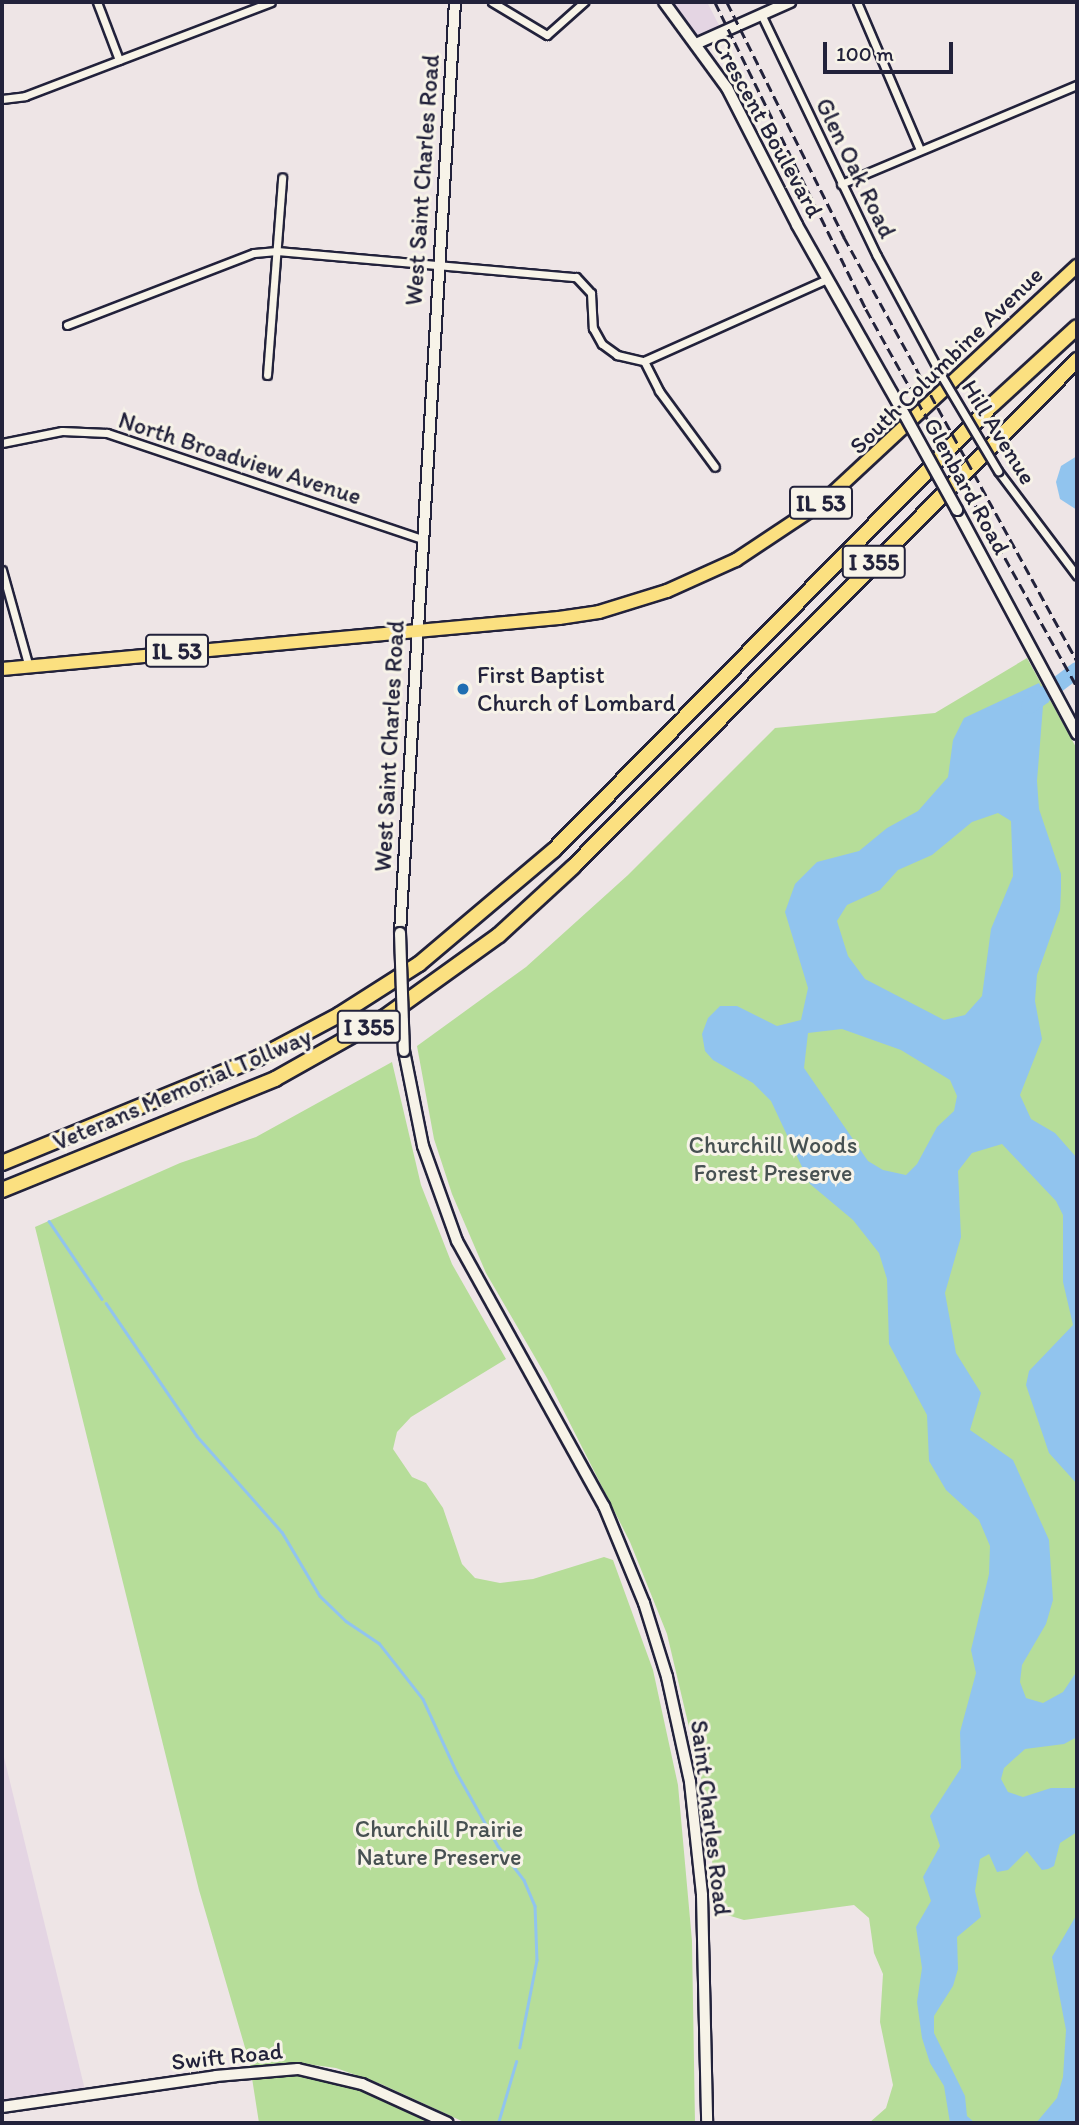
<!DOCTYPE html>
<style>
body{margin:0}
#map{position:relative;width:1079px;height:2125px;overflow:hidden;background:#eee5e6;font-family:Itim,sans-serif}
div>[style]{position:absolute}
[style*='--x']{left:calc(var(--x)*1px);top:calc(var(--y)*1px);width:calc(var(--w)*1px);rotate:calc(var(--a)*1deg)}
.built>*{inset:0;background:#e4d5e3}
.green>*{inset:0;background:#b6dd99}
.water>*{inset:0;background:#91c4ee}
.stream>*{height:2.5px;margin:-1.25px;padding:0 1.25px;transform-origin:1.25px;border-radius:1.25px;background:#91c4ee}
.river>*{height:16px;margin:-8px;padding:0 8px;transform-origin:8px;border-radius:8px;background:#91c4ee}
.roads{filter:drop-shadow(2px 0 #22223b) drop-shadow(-2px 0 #22223b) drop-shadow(0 2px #22223b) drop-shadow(0 -2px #22223b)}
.street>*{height:7px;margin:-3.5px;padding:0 3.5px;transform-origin:3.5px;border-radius:3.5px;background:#f7f3e8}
.secondary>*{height:10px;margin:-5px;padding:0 5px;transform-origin:5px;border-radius:5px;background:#f7f3e8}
.primary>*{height:12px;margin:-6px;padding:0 6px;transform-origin:6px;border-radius:6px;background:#fbe080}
.highway>*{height:14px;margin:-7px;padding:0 7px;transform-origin:7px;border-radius:7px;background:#fbe080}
.rail>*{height:2.5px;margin-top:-1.25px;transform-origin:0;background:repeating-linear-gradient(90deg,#22223b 0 10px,transparent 0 15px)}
.bridges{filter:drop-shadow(2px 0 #22223b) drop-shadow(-2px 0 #22223b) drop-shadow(0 2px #22223b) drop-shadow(0 -2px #22223b)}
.street-bridge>*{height:7px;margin:-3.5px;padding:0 3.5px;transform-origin:3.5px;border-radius:3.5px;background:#f7f3e8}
.secondary-bridge>*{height:10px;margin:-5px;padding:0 5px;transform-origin:5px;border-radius:5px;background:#f7f3e8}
.dots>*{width:19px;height:19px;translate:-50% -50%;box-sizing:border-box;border:4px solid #f7f3e8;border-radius:50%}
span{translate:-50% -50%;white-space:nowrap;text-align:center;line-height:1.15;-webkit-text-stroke:6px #f7f3e8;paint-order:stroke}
.shield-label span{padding:2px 5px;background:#f7f3e8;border:2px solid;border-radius:5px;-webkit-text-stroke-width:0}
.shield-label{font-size:23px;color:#22223b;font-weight:700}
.street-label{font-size:24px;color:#22223b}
.poi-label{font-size:24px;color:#22223b}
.left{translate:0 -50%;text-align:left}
.park-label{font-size:24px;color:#475152}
.frame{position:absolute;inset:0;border:4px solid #22223b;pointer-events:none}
.scale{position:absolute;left:823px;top:42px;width:130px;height:32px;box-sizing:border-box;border:4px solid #22223b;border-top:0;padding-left:9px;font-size:21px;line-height:24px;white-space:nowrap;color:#22223b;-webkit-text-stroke:5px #f7f3e8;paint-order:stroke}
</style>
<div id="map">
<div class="built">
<i style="clip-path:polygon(667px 2px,707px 2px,721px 29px,700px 39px)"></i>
<i style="clip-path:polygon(2px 1749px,85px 2090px,2px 2102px)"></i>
</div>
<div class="green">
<i style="clip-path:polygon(1027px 658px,1077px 749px,1077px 2123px,869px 2123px,886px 2108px,893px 2085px,880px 2022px,883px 1974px,874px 1953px,869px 1918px,854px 1905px,744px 1920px,717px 1912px,706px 1799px,667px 1634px,630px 1542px,547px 1378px,486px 1273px,452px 1194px,434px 1139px,417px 1046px,526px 967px,628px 875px,775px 728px,935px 713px)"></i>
<i style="clip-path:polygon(392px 1062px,421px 1185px,452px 1264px,506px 1359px,411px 1417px,397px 1432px,393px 1449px,412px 1477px,426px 1483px,443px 1508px,462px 1564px,475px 1578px,500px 1583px,533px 1579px,604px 1557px,613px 1560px,653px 1670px,678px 1785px,692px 1941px,695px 2123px,466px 2123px,381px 2084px,336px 2068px,299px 2063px,251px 2068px,199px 1890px,35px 1227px,180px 1163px,256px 1137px)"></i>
<i style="clip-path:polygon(287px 2074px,351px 2085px,436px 2123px,259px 2123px,252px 2078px)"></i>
</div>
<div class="water">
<i style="clip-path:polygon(1077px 456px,1077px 510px,1060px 499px,1056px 482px,1061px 466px)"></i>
<i style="clip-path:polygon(evenodd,1039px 683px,1049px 702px,1043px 706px,1037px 781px,1039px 809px,1061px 874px,1061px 890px,1060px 910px,1037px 975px,1035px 1001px,1042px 1039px,1020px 1095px,1031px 1119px,1055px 1133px,1077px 1158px,1077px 1484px,1049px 1453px,1026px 1385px,1029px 1371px,1073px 1325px,1063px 1282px,1063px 1215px,1056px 1201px,1002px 1144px,972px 1153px,958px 1171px,961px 1237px,945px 1293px,956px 1353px,981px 1393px,970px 1430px,1013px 1460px,1049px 1540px,1053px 1600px,1046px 1624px,1022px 1665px,1020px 1682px,1026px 1698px,1043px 1703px,1063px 1692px,1077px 1671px,1077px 1737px,1064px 1744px,1025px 1749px,1004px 1768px,1001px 1779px,1008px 1792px,1023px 1797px,1051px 1788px,1077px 1788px,1077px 1832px,1060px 1843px,1054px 1866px,1048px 1869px,1042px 1870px,1027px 1851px,1008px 1870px,997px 1872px,989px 1854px,980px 1859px,975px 1891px,981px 1917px,957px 1937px,958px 1969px,953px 1986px,934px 2016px,934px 2033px,965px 2096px,967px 2116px,975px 2123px,950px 2123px,944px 2086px,930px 2063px,922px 2038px,917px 2002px,922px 1968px,916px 1927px,931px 1901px,923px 1877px,940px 1846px,930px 1816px,961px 1768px,960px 1732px,976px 1673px,971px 1650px,989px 1574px,990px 1546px,979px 1520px,946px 1490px,929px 1461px,927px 1415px,889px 1344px,887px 1279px,879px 1253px,853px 1220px,810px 1184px,771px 1101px,753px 1083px,713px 1060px,705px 1051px,702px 1034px,708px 1018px,720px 1006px,737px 1006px,777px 1026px,801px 1020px,808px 988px,785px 912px,795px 884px,817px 862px,859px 851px,887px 828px,918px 811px,948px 777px,953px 740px,964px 718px,1039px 683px,998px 813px,1011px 821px,1013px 876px,991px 929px,982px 996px,965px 1015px,944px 1020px,865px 979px,848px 956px,837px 921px,847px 905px,880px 890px,898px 870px,932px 855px,972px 822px,998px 813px,1039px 683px,842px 1029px,901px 1050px,950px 1080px,957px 1096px,954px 1111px,937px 1127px,917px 1164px,906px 1175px,883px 1170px,868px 1161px,804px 1068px,808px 1033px,842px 1029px)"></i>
<i style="clip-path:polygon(1077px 1914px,1077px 2123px,1036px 2123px,1057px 2098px,1063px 2077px,1066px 2030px,1052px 1957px)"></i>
</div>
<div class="stream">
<i style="--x:2;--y:1114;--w:1;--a:90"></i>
<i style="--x:49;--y:1221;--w:94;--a:55.8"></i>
<i style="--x:106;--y:1303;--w:161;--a:55.6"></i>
<i style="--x:197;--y:1436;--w:128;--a:48.5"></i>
<i style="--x:282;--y:1532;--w:74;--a:59.3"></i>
<i style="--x:320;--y:1596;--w:36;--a:44"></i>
<i style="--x:346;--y:1621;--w:40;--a:34"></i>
<i style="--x:379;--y:1643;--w:71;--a:51.8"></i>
<i style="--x:423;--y:1699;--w:81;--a:65.3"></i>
<i style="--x:457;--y:1773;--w:84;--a:60.7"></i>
<i style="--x:498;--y:1846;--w:43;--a:52.6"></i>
<i style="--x:524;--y:1880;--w:28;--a:67"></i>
<i style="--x:535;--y:1906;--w:54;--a:87.9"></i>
<i style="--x:537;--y:1960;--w:89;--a:101.1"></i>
<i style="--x:498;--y:2123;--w:64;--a:-73.6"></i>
</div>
<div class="river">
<i style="--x:1029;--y:706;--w:60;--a:-36.9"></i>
</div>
<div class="roads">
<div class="street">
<i style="--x:97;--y:2;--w:62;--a:69.2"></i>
<i style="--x:492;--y:2;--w:64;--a:31"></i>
<i style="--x:547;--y:35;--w:50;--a:-41.7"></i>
<i style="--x:857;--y:2;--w:161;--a:66.9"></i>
<i style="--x:761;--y:14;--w:268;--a:64.4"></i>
<i style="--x:877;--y:256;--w:135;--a:61.7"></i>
<i style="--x:2;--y:99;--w:23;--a:-7"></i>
<i style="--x:25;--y:96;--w:263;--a:-20.9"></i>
<i style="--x:841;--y:184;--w:256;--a:-22.8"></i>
<i style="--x:67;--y:325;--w:200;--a:-21.1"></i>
<i style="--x:254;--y:253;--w:23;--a:-5"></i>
<i style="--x:277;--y:251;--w:300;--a:5"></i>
<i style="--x:576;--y:277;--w:22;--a:47"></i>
<i style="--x:591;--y:293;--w:35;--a:87"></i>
<i style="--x:593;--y:328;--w:18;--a:61"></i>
<i style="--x:602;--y:344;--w:19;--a:36"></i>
<i style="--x:617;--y:355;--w:28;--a:13"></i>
<i style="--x:644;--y:361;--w:201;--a:-24.1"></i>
<i style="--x:644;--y:361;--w:34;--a:63"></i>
<i style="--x:659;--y:391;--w:94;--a:53.6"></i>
<i style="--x:267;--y:375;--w:198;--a:-85.6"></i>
<i style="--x:2;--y:443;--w:61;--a:-11.3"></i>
<i style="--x:62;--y:431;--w:45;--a:2.5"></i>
<i style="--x:107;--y:433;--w:332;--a:18.6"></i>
<i style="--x:998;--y:471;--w:131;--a:53"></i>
<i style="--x:2;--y:570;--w:98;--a:74.5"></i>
</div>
<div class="secondary">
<i style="--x:664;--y:2;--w:107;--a:53.8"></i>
<i style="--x:727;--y:88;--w:154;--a:62.9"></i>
<i style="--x:797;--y:225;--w:215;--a:60.5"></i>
<i style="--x:698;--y:43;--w:101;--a:-24"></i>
<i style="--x:957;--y:510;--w:254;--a:61.8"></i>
<i style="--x:400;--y:933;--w:933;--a:-86.62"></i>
<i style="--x:404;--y:1051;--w:97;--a:78.7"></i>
<i style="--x:423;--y:1146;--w:101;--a:70.3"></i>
<i style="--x:457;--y:1241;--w:303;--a:61"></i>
<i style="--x:604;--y:1506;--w:105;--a:67.6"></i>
<i style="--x:644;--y:1603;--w:77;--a:72.7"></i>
<i style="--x:667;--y:1677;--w:107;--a:77.6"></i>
<i style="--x:690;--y:1782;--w:114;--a:83.9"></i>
<i style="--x:702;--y:1895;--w:228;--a:88.7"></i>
<i style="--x:2;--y:2107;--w:216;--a:-8.2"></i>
<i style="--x:216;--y:2076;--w:82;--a:-4.9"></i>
<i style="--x:298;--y:2069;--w:66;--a:13.2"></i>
<i style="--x:362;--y:2084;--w:94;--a:24.4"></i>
</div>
<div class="primary">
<i style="--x:2;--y:669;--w:559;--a:-5.23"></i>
<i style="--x:559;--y:618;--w:40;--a:-8.5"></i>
<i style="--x:599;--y:612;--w:71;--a:-17.2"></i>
<i style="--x:667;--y:591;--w:76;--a:-24.2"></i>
<i style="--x:736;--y:560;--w:105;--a:-33.7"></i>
<i style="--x:823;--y:502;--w:347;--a:-42.9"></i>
</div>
<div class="highway">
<i style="--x:2;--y:1163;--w:277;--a:-22.3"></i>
<i style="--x:258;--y:1058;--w:92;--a:-28"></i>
<i style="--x:339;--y:1015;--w:95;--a:-32.5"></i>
<i style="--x:419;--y:964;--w:177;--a:-40.2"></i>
<i style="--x:554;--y:850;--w:624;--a:-45.45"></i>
<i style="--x:992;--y:405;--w:115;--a:-42.5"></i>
<i style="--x:2;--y:1190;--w:295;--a:-22.1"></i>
<i style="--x:275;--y:1079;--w:126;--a:-29.4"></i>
<i style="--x:385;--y:1017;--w:140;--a:-35.7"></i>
<i style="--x:499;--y:935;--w:100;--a:-42.6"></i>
<i style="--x:573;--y:867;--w:715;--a:-45.17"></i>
</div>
</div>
<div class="rail">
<i style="--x:715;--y:2;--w:342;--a:63.8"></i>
<i style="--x:866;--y:309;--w:432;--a:60.8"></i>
<i style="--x:727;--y:2;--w:263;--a:63.5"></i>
<i style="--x:844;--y:237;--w:484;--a:61.2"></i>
</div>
<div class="bridges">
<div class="street-bridge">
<i style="--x:941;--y:375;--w:112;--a:59.3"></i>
</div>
<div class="secondary-bridge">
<i style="--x:903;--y:412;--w:112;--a:61.1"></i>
<i style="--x:400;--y:933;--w:118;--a:88.1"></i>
</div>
</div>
<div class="dots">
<i style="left:463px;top:689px;background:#1f6fb2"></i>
</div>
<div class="shield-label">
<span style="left:821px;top:503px">IL 53</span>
<span style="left:874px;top:562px">I 355</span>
<span style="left:177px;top:651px">IL 53</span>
<span style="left:369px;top:1027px">I 355</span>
</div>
<div class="street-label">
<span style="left:768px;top:127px;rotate:61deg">Crescent Boulevard</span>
<span style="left:856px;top:168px;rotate:64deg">Glen Oak Road</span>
<span style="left:422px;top:180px;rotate:-86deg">West Saint Charles Road</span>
<span style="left:946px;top:360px;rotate:-44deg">South Columbine Avenue</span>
<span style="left:999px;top:432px;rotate:58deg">Hill Avenue</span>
<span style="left:240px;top:458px;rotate:18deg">North Broadview Avenue</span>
<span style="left:967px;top:486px;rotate:61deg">Glenbard Road</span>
<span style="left:389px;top:746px;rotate:-87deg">West Saint Charles Road</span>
<span style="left:182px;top:1089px;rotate:-23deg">Veterans Memorial Tollway</span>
<span style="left:711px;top:1818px;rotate:83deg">Saint Charles Road</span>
<span style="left:227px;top:2056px;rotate:-6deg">Swift Road</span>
</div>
<div class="poi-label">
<span class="left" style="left:477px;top:689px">First Baptist<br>Church of Lombard</span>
</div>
<div class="park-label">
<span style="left:773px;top:1159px">Churchill Woods<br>Forest Preserve</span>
<span style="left:439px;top:1843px">Churchill Prairie<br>Nature Preserve</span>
</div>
<div class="frame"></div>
<div class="scale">100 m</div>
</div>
